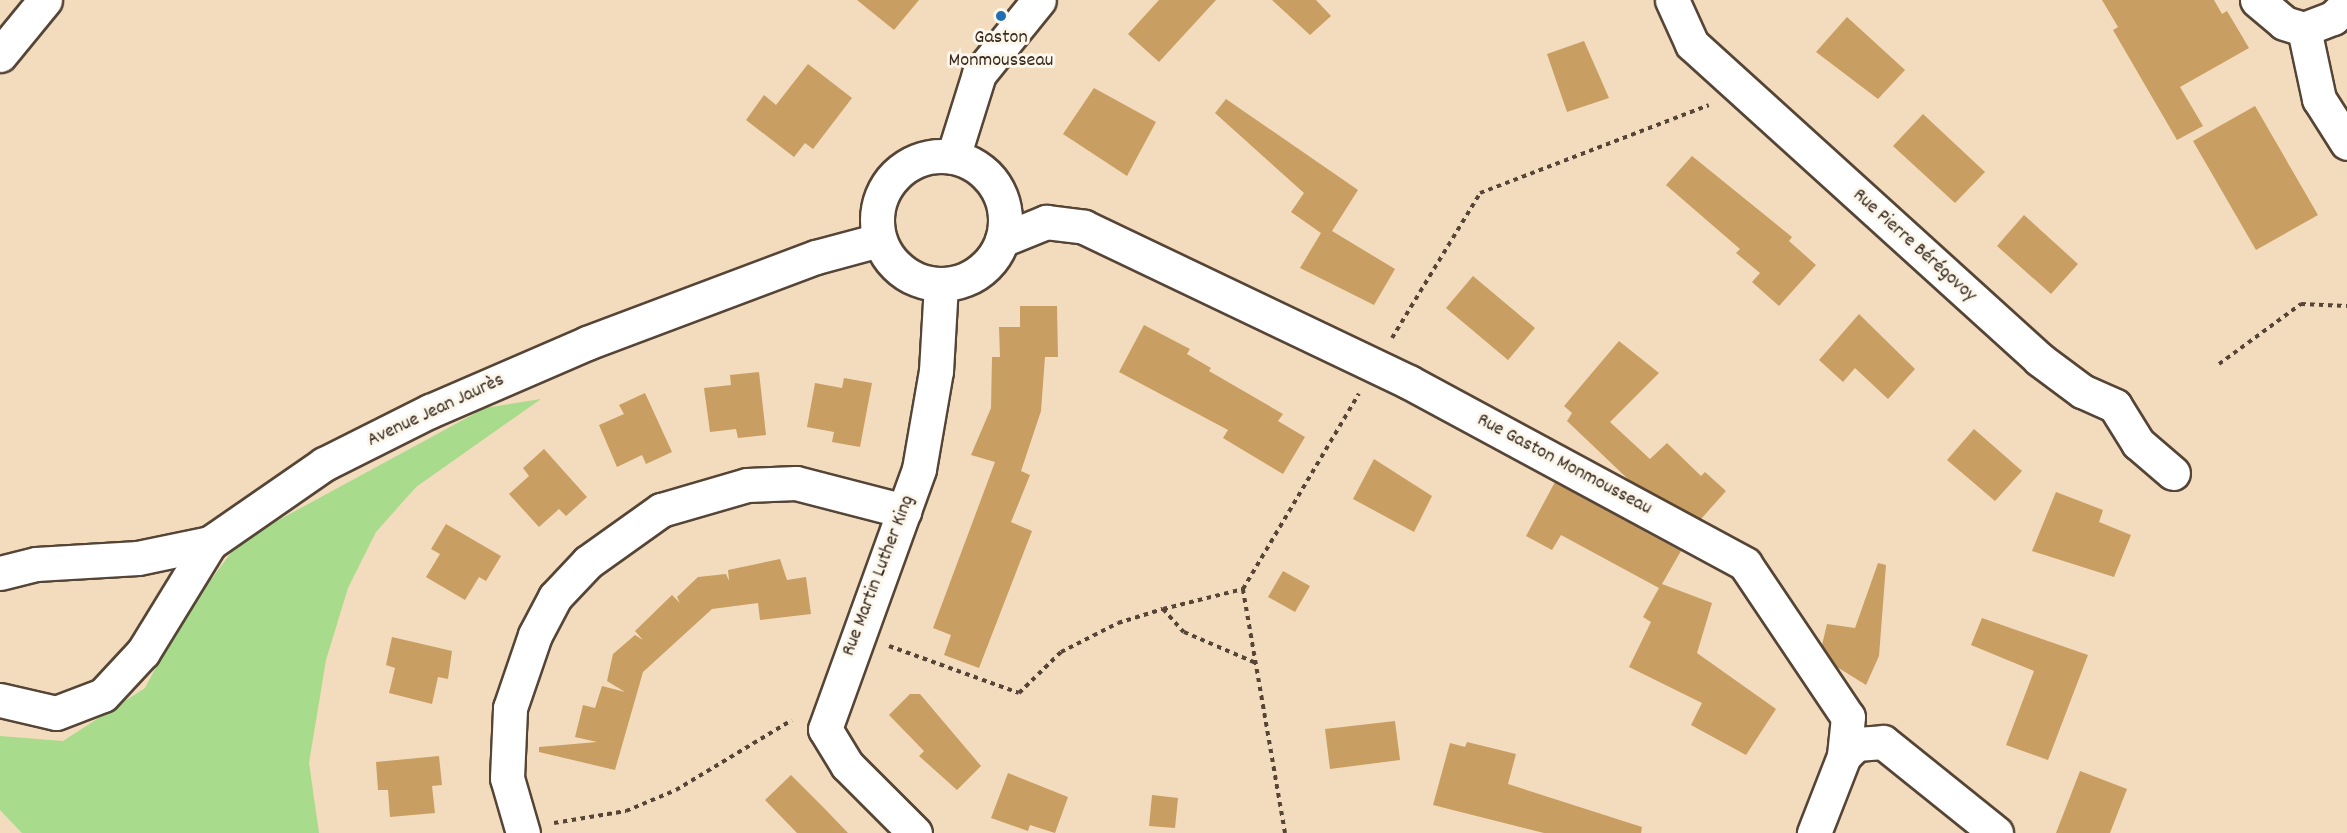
<!DOCTYPE html>
<meta charset="utf-8">
<style>
body{margin:0}
#map{position:relative;width:2347px;height:833px;overflow:hidden;background:#f2dcbd;font-family:Dekko,sans-serif}
div>[style]{position:absolute}
[style*='--x']{left:calc(var(--x)*1px);top:calc(var(--y)*1px);width:calc(var(--w)*1px);rotate:calc(var(--a)*1deg)}
.green>*{inset:0;background:#a8db8b}
.building>*{inset:0;background:#c99e62}
.path>*{height:4px;margin-top:-2px;transform-origin:0;background:repeating-linear-gradient(90deg,#564536 0 4.5px,transparent 0 9px)}
.roads{filter:drop-shadow(2px 0 #564536) drop-shadow(-2px 0 #564536) drop-shadow(0 2px #564536) drop-shadow(0 -2px #564536)}
.minor>*{height:33px;margin:-16.5px;padding:0 16.5px;transform-origin:16.5px;border-radius:16.5px;background:#fff}
.minor>.ring{margin:-16.5px;padding:0;box-sizing:content-box;background:none;border:33px solid #fff;border-radius:50%}
.dots>*{width:16px;height:16px;translate:-50% -50%;box-sizing:border-box;border:3px solid #fbf7ec;border-radius:50%}
span{translate:-50% -50%;white-space:nowrap;text-align:center;line-height:1.15;-webkit-text-stroke:6px #fbf7ec;paint-order:stroke}
.poi-label{font-size:20px;color:#3b2a1e}
.street-label{font-size:20px;color:#3b2a1e}
</style>
<div id="map">
<div class="green">
<i style="clip-path:polygon(541px 399px,416px 487px,376px 532px,348px 588px,326px 660px,309px 763px,319px 833px,22px 833px,0 810px,0 736px,63px 741px,145px 688px,182px 618px,240px 541px,485px 408px)"></i>
</div>
<div class="building">
<i style="clip-path:polygon(857px 0,919px 0,894px 30px)"></i>
<i style="clip-path:polygon(1159px 0,1216px 0,1159px 62px,1128px 34px)"></i>
<i style="clip-path:polygon(1272px 0,1316px 0,1331px 16px,1310px 35px)"></i>
<i style="clip-path:polygon(2102px 0,2214px 0,2222px 14px,2227px 11px,2249px 48px,2180px 87px,2203px 126px,2177px 140px,2113px 30px,2118px 27px)"></i>
<i style="clip-path:polygon(1847px 17px,1905px 70px,1878px 99px,1816px 52px)"></i>
<i style="clip-path:polygon(1584px 41px,1609px 98px,1567px 112px,1547px 54px)"></i>
<i style="clip-path:polygon(808px 64px,852px 98px,813px 149px,805px 143px,794px 157px,746px 120px,764px 95px,776px 105px)"></i>
<i style="clip-path:polygon(1094px 88px,1156px 122px,1127px 176px,1063px 134px)"></i>
<i style="clip-path:polygon(1226px 99px,1358px 190px,1332px 231px,1395px 269px,1374px 305px,1300px 268px,1321px 233px,1291px 212px,1304px 193px,1215px 113px)"></i>
<i style="clip-path:polygon(2255px 106px,2318px 215px,2256px 250px,2193px 141px)"></i>
<i style="clip-path:polygon(1923px 114px,1985px 172px,1955px 203px,1893px 146px)"></i>
<i style="clip-path:polygon(1692px 156px,1792px 237px,1789px 241px,1816px 265px,1779px 306px,1752px 282px,1760px 273px,1736px 253px,1740px 249px,1666px 185px)"></i>
<i style="clip-path:polygon(2024px 215px,2078px 264px,2051px 294px,1997px 246px)"></i>
<i style="clip-path:polygon(1473px 276px,1535px 328px,1508px 360px,1446px 308px)"></i>
<i style="clip-path:polygon(1020px 306px,1057px 306px,1058px 357px,1045px 357px,1041px 411px,1021px 471px,1030px 475px,1011px 522px,1032px 531px,979px 668px,944px 655px,951px 635px,933px 628px,995px 462px,971px 455px,991px 408px,992px 357px,1000px 357px,999px 327px,1020px 327px)"></i>
<i style="clip-path:polygon(1859px 314px,1915px 369px,1888px 399px,1855px 368px,1843px 382px,1819px 360px)"></i>
<i style="clip-path:polygon(1144px 325px,1190px 349px,1187px 354px,1211px 368px,1209px 371px,1283px 414px,1278px 421px,1305px 437px,1283px 474px,1223px 438px,1228px 430px,1119px 372px)"></i>
<i style="clip-path:polygon(1619px 341px,1659px 373px,1610px 422px,1650px 459px,1667px 443px,1701px 476px,1705px 472px,1726px 491px,1701px 519px,1629px 480px,1567px 421px,1572px 413px,1564px 406px)"></i>
<i style="clip-path:polygon(759px 372px,766px 435px,738px 438px,736px 429px,710px 432px,704px 388px,731px 385px,730px 375px)"></i>
<i style="clip-path:polygon(844px 378px,872px 383px,860px 447px,832px 442px,834px 432px,807px 427px,815px 383px,842px 388px)"></i>
<i style="clip-path:polygon(645px 393px,672px 452px,646px 464px,642px 455px,617px 467px,599px 425px,624px 414px,619px 405px)"></i>
<i style="clip-path:polygon(1974px 429px,2022px 471px,1995px 501px,1947px 460px)"></i>
<i style="clip-path:polygon(544px 449px,587px 497px,566px 516px,559px 509px,539px 527px,509px 494px,529px 476px,523px 468px)"></i>
<i style="clip-path:polygon(1374px 459px,1432px 496px,1414px 532px,1353px 499px)"></i>
<i style="clip-path:polygon(1555px 482px,1681px 551px,1662px 584px,1712px 603px,1697px 653px,1776px 709px,1746px 755px,1691px 725px,1702px 703px,1629px 667px,1651px 622px,1643px 617px,1659px 588px,1561px 535px,1552px 550px,1526px 536px)"></i>
<i style="clip-path:polygon(2056px 492px,2103px 510px,2099px 522px,2131px 535px,2114px 577px,2032px 551px)"></i>
<i style="clip-path:polygon(446px 524px,501px 556px,486px 581px,479px 577px,465px 600px,426px 577px,440px 554px,431px 549px)"></i>
<i style="clip-path:polygon(780px 559px,787px 580px,806px 577px,811px 614px,760px 620px,758px 603px,712px 609px,643px 672px,615px 770px,539px 752px,539px 747px,597px 742px,575px 737px,583px 705px,595px 708px,602px 686px,625px 692px,607px 681px,613px 654px,635px 635px,643px 640px,635px 631px,672px 595px,680px 603px,677px 597px,698px 577px,726px 574px,729px 581px,728px 570px)"></i>
<i style="clip-path:polygon(1878px 563px,1886px 565px,1879px 656px,1866px 685px,1837px 667px,1822px 645px,1827px 624px,1855px 628px)"></i>
<i style="clip-path:polygon(1283px 571px,1310px 586px,1295px 612px,1268px 597px)"></i>
<i style="clip-path:polygon(1982px 618px,2088px 655px,2048px 760px,2006px 745px,2034px 671px,1971px 645px)"></i>
<i style="clip-path:polygon(392px 637px,452px 651px,448px 679px,438px 677px,432px 704px,389px 693px,395px 668px,386px 665px)"></i>
<i style="clip-path:polygon(910px 694px,920px 694px,981px 766px,957px 790px,919px 756px,924px 751px,889px 715px)"></i>
<i style="clip-path:polygon(1395px 721px,1400px 760px,1330px 769px,1325px 729px)"></i>
<i style="clip-path:polygon(1467px 742px,1516px 754px,1508px 784px,1642px 827px,1641px 833px,1544px 833px,1433px 805px,1450px 743px,1465px 747px)"></i>
<i style="clip-path:polygon(439px 756px,442px 785px,432px 786px,435px 813px,390px 817px,388px 790px,378px 790px,376px 762px)"></i>
<i style="clip-path:polygon(2080px 771px,2127px 789px,2110px 833px,2056px 833px)"></i>
<i style="clip-path:polygon(1008px 773px,1068px 797px,1055px 833px,1030px 825px,1028px 831px,991px 818px)"></i>
<i style="clip-path:polygon(791px 775px,824px 808px,848px 833px,797px 833px,765px 800px)"></i>
<i style="clip-path:polygon(1152px 795px,1178px 798px,1175px 828px,1149px 826px)"></i>
</div>
<div class="path">
<i style="--x:1392;--y:338;--w:170;--a:-58.7"></i>
<i style="--x:1480;--y:193;--w:245;--a:-21"></i>
<i style="--x:2219;--y:364;--w:102;--a:-36.2"></i>
<i style="--x:2301;--y:304;--w:46;--a:2.5"></i>
<i style="--x:1163;--y:609;--w:82;--a:-14"></i>
<i style="--x:889;--y:646;--w:138;--a:19.9"></i>
<i style="--x:1019;--y:693;--w:59;--a:-44.3"></i>
<i style="--x:1061;--y:652;--w:64;--a:-27"></i>
<i style="--x:1118;--y:623;--w:47;--a:-17.3"></i>
<i style="--x:1163;--y:609;--w:31;--a:48"></i>
<i style="--x:1184;--y:632;--w:78;--a:23.3"></i>
<i style="--x:554;--y:823;--w:73;--a:-9.5"></i>
<i style="--x:626;--y:811;--w:54;--a:-22.8"></i>
<i style="--x:676;--y:790;--w:135;--a:-31.1"></i>
<i style="--x:1285;--y:833;--w:248;--a:-99.8"></i>
<i style="--x:1243;--y:589;--w:227;--a:-59.3"></i>
</div>
<div class="roads">
<div class="minor">
<i style="--x:1672;--y:0;--w:48;--a:65.6"></i>
<i style="--x:1692;--y:44;--w:469;--a:42.2"></i>
<i style="--x:2039;--y:359;--w:54;--a:36.7"></i>
<i style="--x:2082;--y:391;--w:36;--a:24"></i>
<i style="--x:2115;--y:406;--w:44;--a:58.1"></i>
<i style="--x:2138;--y:443;--w:46;--a:40.6"></i>
<i style="--x:2257;--y:0;--w:35;--a:40"></i>
<i style="--x:2284;--y:23;--w:21;--a:17"></i>
<i style="--x:2304;--y:29;--w:31;--a:-21"></i>
<i style="--x:2333;--y:18;--w:20;--a:-45"></i>
<i style="--x:2304;--y:29;--w:72;--a:77.9"></i>
<i style="--x:2319;--y:99;--w:52;--a:57.5"></i>
<i style="--x:0;--y:55;--w:71;--a:-50.7"></i>
<i class="ring" style="left:877px;top:156px;width:95px;height:95px"></i>
<i style="--x:953;--y:157;--w:87;--a:-72.6"></i>
<i style="--x:979;--y:74;--w:95;--a:-51"></i>
<i style="--x:1002;--y:240;--w:48;--a:-22.2"></i>
<i style="--x:1046;--y:222;--w:38;--a:7"></i>
<i style="--x:1084;--y:227;--w:360;--a:25.5"></i>
<i style="--x:1409;--y:382;--w:382;--a:28.4"></i>
<i style="--x:1745;--y:564;--w:184;--a:56.1"></i>
<i style="--x:1848;--y:717;--w:39;--a:96"></i>
<i style="--x:1844;--y:756;--w:83;--a:111.3"></i>
<i style="--x:0;--y:573;--w:37;--a:-14"></i>
<i style="--x:36;--y:564;--w:102;--a:-3.4"></i>
<i style="--x:138;--y:558;--w:74;--a:-11.8"></i>
<i style="--x:210;--y:543;--w:139;--a:-34.7"></i>
<i style="--x:324;--y:464;--w:119;--a:-26.6"></i>
<i style="--x:430;--y:411;--w:171;--a:-23.4"></i>
<i style="--x:587;--y:343;--w:245;--a:-20.6"></i>
<i style="--x:816;--y:257;--w:65;--a:-15.1"></i>
<i style="--x:0;--y:700;--w:57;--a:13.1"></i>
<i style="--x:56;--y:713;--w:50;--a:-21"></i>
<i style="--x:103;--y:695;--w:59;--a:-47.1"></i>
<i style="--x:143;--y:652;--w:128;--a:-58.4"></i>
<i style="--x:1844;--y:756;--w:17;--a:-45"></i>
<i style="--x:1856;--y:744;--w:27;--a:-4"></i>
<i style="--x:1883;--y:742;--w:145;--a:38.8"></i>
<i style="--x:523;--y:833;--w:57;--a:-106.2"></i>
<i style="--x:507;--y:778;--w:70;--a:-87.5"></i>
<i style="--x:510;--y:708;--w:77;--a:-71.1"></i>
<i style="--x:535;--y:635;--w:43;--a:-62.2"></i>
<i style="--x:555;--y:597;--w:48;--a:-46.7"></i>
<i style="--x:588;--y:562;--w:90;--a:-35.5"></i>
<i style="--x:661;--y:510;--w:90;--a:-16.2"></i>
<i style="--x:747;--y:485;--w:49;--a:-2.3"></i>
<i style="--x:796;--y:483;--w:112;--a:14.5"></i>
<i style="--x:915;--y:833;--w:96;--a:-135"></i>
<i style="--x:847;--y:765;--w:42;--a:-121.4"></i>
<i style="--x:825;--y:729;--w:276;--a:-70.1"></i>
<i style="--x:919;--y:469;--w:99;--a:-80.2"></i>
<i style="--x:936;--y:371;--w:87;--a:-86.7"></i>
</div>
</div>
<div class="dots">
<i style="left:1001px;top:16px;background:#1f6fb2"></i>
</div>
<div class="poi-label">
<span style="left:1001px;top:50px">Gaston<br>Monmousseau</span>
</div>
<div class="street-label">
<span style="left:1914px;top:246px;rotate:42deg">Rue Pierre Bérégovoy</span>
<span style="left:436px;top:411px;rotate:-25deg">Avenue Jean Jaurès</span>
<span style="left:1564px;top:465px;rotate:28deg">Rue Gaston Monmousseau</span>
<span style="left:879px;top:576px;rotate:-69deg">Rue Martin Luther King</span>
</div>
</div>
